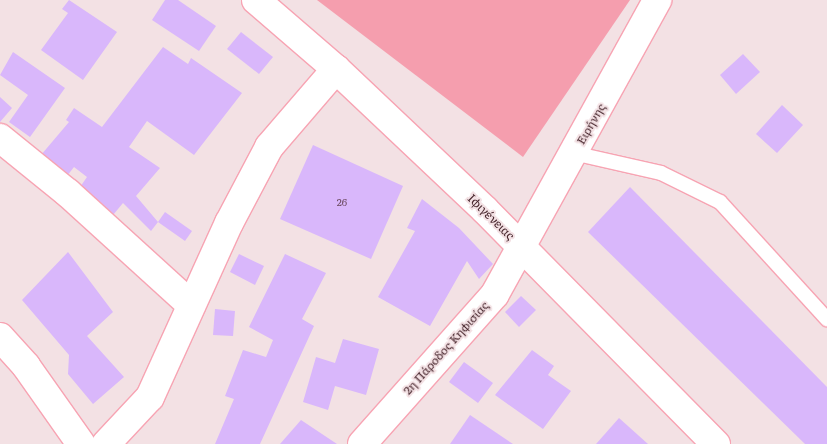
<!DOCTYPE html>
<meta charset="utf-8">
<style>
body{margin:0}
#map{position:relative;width:827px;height:444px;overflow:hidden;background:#f3e1e4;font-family:Literata,serif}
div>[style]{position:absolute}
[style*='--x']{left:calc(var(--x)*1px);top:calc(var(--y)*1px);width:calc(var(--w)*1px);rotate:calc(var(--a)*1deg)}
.green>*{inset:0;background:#f59eae}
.building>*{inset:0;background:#d9b7fb}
.roads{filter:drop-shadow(1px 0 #f7a4b3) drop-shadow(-1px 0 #f7a4b3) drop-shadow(0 1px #f7a4b3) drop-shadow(0 -1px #f7a4b3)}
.service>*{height:14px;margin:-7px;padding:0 7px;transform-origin:7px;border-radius:7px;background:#fff}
.minor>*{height:28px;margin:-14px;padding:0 14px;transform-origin:14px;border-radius:14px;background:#fff}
.tertiary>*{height:28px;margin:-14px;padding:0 14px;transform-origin:14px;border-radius:14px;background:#fff}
span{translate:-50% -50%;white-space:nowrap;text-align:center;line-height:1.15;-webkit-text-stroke:4px #f3e1e4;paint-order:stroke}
.number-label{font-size:10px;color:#6c4a60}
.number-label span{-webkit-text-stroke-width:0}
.street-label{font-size:12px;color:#47262d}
</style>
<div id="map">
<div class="green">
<i style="clip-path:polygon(317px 0,630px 0,523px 157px)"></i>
</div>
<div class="building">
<i style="clip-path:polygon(69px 0,117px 32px,83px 80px,41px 50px,68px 13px,62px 9px)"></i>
<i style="clip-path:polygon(165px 0,178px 0,216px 26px,199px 51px,152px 20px)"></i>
<i style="clip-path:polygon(241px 32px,273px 57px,259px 74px,227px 49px)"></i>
<i style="clip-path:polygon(163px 47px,188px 64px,191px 58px,242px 93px,194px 155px,147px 121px,129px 147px,160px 168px,136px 196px,158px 222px,151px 231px,123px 203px,113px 215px,78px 190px,87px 177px,74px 167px,67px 176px,41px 155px,69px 122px,66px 120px,74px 108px,102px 127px)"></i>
<i style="clip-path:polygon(13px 52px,65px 88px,30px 137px,9px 122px,28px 95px,0 75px)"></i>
<i style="clip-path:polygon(743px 54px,760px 72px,736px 94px,720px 75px)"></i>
<i style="clip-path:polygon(0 97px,12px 108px,0 122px)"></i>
<i style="clip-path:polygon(782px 105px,803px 125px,777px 153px,756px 134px)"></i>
<i style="clip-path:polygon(313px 145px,403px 186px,371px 259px,280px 219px)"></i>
<i style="clip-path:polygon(630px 187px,827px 387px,827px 444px,805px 444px,588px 232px)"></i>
<i style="clip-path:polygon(422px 199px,459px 228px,493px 264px,479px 279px,467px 261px,430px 326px,378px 297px,415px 231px,407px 228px)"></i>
<i style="clip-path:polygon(165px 212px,192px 231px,185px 241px,158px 222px)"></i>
<i style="clip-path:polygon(68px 252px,113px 312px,87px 336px,124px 377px,93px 404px,68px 374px,69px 355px,22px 300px)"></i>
<i style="clip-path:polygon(239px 254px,264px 266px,255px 285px,230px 272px)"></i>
<i style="clip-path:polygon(285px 254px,326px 273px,302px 319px,314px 326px,260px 444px,215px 444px,234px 399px,225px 396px,243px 350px,266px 357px,273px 340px,249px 327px)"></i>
<i style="clip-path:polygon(521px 296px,536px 310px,519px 327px,505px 312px)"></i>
<i style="clip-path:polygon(215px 309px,235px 311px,233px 336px,213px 335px)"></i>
<i style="clip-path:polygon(343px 339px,379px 349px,366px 395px,335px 386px,328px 410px,303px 402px,316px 357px,335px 363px)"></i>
<i style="clip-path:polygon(532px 350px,554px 366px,548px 375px,571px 391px,543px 429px,495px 395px)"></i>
<i style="clip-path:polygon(464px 362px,493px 383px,478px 403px,449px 382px)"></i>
<i style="clip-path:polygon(470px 415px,513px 444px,450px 444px)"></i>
<i style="clip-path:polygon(619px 418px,648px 444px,596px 444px)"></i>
<i style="clip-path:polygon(301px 420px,337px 444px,280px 444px)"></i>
</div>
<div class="roads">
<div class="service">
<i style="--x:573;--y:153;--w:90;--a:12.8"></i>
<i style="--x:661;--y:173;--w:66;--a:26.2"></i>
<i style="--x:720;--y:202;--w:159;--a:47.6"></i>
</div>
<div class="minor">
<i style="--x:0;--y:138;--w:87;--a:39"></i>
<i style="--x:68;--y:193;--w:166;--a:42.3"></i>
<i style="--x:0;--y:337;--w:39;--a:48"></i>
<i style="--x:26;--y:366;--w:95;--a:54.8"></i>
<i style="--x:106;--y:444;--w:64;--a:-46.9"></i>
<i style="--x:150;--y:397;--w:191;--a:-65.6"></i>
<i style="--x:229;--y:223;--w:86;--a:-62.2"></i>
<i style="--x:269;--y:147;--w:103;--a:-49.3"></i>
</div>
<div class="tertiary">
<i style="--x:256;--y:0;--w:106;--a:40.8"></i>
<i style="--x:336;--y:69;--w:205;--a:43.4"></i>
<i style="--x:485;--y:210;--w:329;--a:45.4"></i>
<i style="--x:362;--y:444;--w:200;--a:-48.4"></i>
<i style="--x:495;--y:294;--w:336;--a:-61.1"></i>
</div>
</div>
<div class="number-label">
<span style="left:342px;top:202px">26</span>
</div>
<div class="street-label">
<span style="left:591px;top:124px;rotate:-60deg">Ειρήνης</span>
<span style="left:491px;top:217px;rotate:44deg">Ιφιγένειας</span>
<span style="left:446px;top:348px;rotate:-48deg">2η Πάροδος Κηφισίας</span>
</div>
</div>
